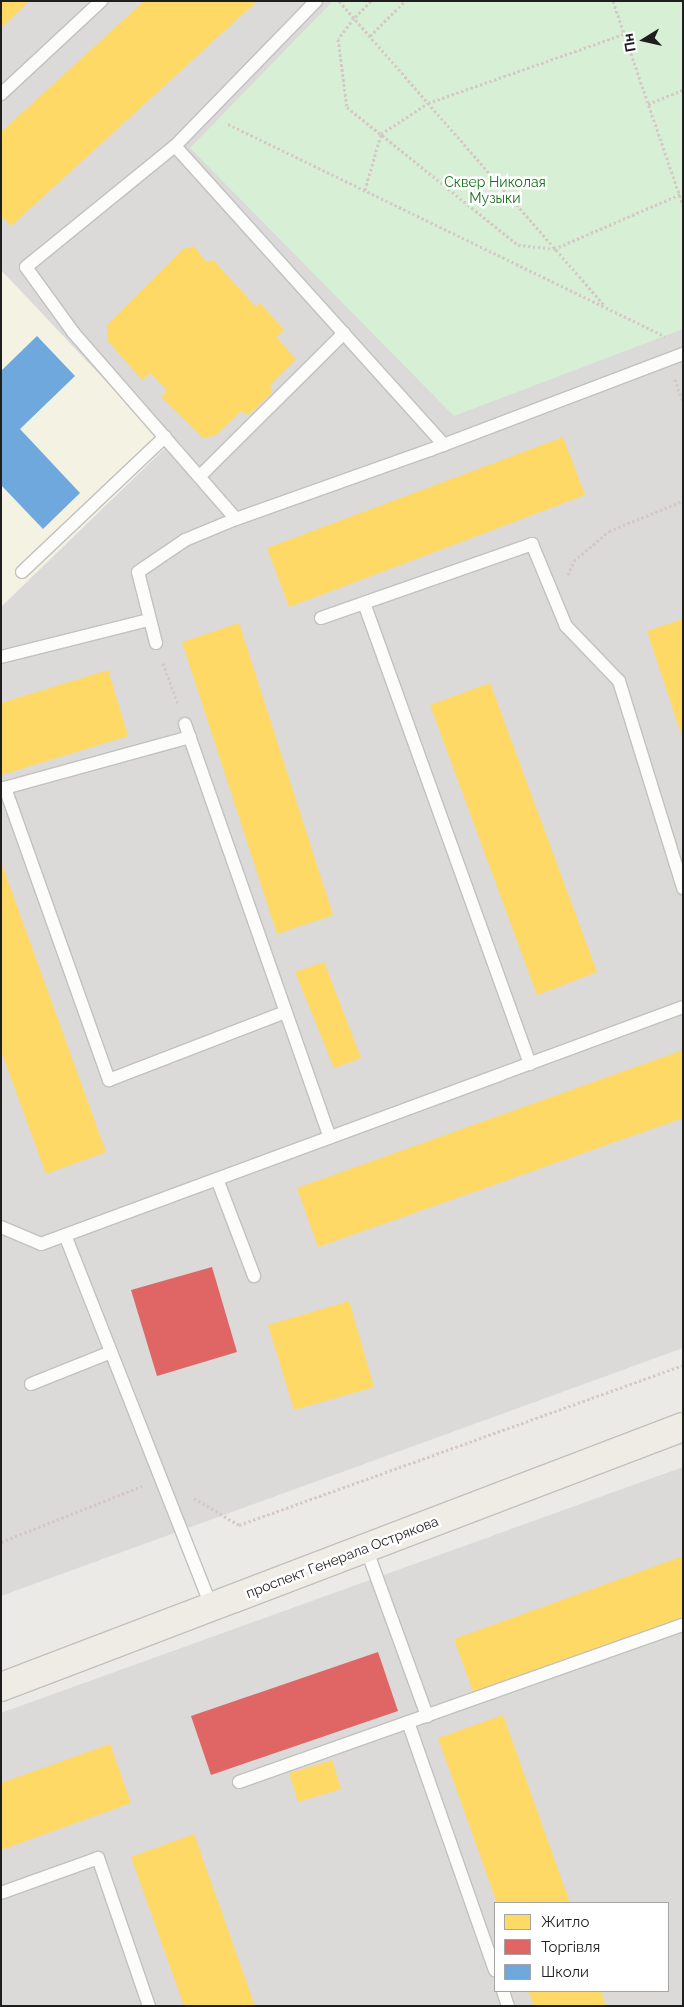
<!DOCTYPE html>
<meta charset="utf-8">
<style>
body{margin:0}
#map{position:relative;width:684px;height:2007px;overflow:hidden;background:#eceae7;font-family:Raleway,sans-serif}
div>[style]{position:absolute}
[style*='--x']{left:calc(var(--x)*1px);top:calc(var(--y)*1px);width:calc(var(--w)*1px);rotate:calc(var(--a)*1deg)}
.residential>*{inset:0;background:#dbdad8}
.education>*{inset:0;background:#f4f2e3}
.park>*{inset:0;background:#d7efd5}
.homes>*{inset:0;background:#ffd966}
.shops>*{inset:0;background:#e06666}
.schools>*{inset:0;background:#6fa8dc}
.path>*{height:3px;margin-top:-1.5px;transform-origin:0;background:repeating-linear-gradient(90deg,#d5c9c7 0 2.5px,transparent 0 5px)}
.roads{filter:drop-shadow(1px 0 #c2c1bf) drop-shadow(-1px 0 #c2c1bf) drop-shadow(0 1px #c2c1bf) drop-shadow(0 -1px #c2c1bf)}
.service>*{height:12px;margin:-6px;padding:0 6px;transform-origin:6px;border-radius:6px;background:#fcfcfb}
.primary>*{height:28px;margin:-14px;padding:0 14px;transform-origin:14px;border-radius:14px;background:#efebe5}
span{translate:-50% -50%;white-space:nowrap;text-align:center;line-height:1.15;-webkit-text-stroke:5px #fff;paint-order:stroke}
.park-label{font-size:14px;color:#177118}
.street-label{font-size:14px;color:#1e1e1e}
.frame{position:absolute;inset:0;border:2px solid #1e1e1e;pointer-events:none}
.legend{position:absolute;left:494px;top:1902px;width:175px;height:90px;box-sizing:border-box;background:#fff;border:1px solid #a5a5a5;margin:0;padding:6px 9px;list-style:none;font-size:15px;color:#1e1e1e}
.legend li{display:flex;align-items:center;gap:10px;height:25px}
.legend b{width:25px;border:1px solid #a5a5a5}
.north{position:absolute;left:619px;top:15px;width:50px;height:50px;-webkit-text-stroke:4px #fff;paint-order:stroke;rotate:260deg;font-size:14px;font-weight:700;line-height:20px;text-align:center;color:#1e1e1e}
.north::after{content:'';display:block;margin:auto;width:18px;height:22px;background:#1e1e1e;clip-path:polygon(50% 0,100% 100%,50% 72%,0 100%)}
</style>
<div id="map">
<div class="residential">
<i style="clip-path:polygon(1px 1px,683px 1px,683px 1348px,1px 1596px)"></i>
<i style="clip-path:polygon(evenodd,683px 1467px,683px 2006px,1px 2006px,1px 1713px,683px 1467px,495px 1903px,668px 1903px,668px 1991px,495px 1991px,495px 1903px)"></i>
</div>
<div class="education">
<i style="clip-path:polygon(1px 270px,167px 446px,1px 607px)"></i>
</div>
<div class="park">
<i style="clip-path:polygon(333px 1px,683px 1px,683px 329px,454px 416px,190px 148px)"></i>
</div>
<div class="homes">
<i style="clip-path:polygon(1px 1px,29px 1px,1px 28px)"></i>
<i style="clip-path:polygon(144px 1px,257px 1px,11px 226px,1px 216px,1px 132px)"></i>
<i style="clip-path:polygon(194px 246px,206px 262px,213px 260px,256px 307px,260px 303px,284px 330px,276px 337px,296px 359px,270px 385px,272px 393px,248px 415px,241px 411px,216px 435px,203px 438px,161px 397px,167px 391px,151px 373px,142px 380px,108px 341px,107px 325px,183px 249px)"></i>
<i style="clip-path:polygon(563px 437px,585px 495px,289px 607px,267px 548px)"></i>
<i style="clip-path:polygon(683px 619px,683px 737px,682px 737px,647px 631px)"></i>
<i style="clip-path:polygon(239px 623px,333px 915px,277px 934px,182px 642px)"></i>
<i style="clip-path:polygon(108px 670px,128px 736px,1px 775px,1px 703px)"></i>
<i style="clip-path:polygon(490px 683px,597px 972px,537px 995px,430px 705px)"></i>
<i style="clip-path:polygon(1px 862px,106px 1152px,46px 1174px,1px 1051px)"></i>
<i style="clip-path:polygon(324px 962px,361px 1058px,334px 1068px,295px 972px)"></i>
<i style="clip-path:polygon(683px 1050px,683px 1118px,318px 1247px,297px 1188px)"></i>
<i style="clip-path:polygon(349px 1301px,374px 1387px,294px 1410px,268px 1325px)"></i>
<i style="clip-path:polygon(683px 1556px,683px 1622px,475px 1697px,454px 1639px)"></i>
<i style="clip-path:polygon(503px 1715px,570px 1903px,497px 1903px,438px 1738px)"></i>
<i style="clip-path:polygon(110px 1744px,131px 1803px,1px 1850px,1px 1783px)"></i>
<i style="clip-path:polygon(332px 1760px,341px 1789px,298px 1802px,289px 1773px)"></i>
<i style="clip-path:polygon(194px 1834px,255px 2006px,184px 2006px,131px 1857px)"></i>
<i style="clip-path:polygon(528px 1991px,601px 1991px,606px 2006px,534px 2006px)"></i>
</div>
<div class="shops">
<i style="clip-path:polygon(212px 1267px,237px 1352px,157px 1376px,131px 1290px)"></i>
<i style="clip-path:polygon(378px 1652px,398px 1711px,211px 1775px,191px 1716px)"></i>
</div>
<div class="schools">
<i style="clip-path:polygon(37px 336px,75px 376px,20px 429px,80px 493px,43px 529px,1px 485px,1px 371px)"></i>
</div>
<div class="path">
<i style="--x:339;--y:1;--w:402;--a:48.9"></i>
<i style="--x:371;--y:1;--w:24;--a:135"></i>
<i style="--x:354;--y:18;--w:26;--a:127"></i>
<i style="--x:338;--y:39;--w:69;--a:82.5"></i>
<i style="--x:347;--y:107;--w:220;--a:38.9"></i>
<i style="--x:518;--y:245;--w:36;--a:6"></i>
<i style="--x:554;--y:249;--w:141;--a:-23.5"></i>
<i style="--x:613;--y:1;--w:216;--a:71.1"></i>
<i style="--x:370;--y:36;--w:49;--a:-45"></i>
<i style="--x:648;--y:104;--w:38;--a:-22"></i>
<i style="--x:228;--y:124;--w:486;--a:25.9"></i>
<i style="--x:365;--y:190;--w:58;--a:-74.1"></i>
<i style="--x:381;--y:134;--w:56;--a:-33.4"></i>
<i style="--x:428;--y:103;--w:208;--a:-19.4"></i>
<i style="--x:675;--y:379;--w:24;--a:71"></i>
<i style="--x:568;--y:575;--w:15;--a:-67"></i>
<i style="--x:574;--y:561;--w:46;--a:-40.6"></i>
<i style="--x:609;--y:531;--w:80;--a:-22.1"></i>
<i style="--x:163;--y:663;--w:44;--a:69.9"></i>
<i style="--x:194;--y:1498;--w:52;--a:31"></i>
<i style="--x:239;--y:1525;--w:472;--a:-19.8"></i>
<i style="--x:1;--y:1542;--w:152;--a:-21.7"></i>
</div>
<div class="roads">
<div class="service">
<i style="--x:316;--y:1;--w:202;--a:134.2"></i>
<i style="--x:175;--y:146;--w:402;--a:48"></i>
<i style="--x:1;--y:94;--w:137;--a:-42.9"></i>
<i style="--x:200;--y:476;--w:203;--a:-44.8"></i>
<i style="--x:236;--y:519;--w:206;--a:-19.6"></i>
<i style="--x:430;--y:450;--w:271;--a:-20.8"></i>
<i style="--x:22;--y:572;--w:197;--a:-43.4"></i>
<i style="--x:364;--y:603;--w:490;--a:70.2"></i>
<i style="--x:321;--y:618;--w:224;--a:-19.3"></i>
<i style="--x:532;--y:544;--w:89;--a:67.5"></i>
<i style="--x:566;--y:626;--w:76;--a:46.1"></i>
<i style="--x:619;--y:681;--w:217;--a:72.8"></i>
<i style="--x:156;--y:643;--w:73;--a:-104.2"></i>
<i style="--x:138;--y:572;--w:57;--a:-34.2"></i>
<i style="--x:185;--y:540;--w:55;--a:-22.4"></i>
<i style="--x:236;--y:519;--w:248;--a:-131.1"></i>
<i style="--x:73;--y:332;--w:80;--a:-125.9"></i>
<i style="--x:26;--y:267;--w:192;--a:-39.1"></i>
<i style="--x:1;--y:657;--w:152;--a:-14.1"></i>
<i style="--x:185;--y:724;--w:438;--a:70.7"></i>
<i style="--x:5;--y:788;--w:310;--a:70.4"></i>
<i style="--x:109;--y:1080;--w:189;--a:-21.1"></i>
<i style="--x:1;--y:789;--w:196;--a:-15.4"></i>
<i style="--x:217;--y:1179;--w:104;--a:69.1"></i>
<i style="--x:1;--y:1227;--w:43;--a:23"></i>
<i style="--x:41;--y:1244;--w:684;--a:-20.26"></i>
<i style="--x:65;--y:1235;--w:401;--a:68.5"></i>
<i style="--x:31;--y:1384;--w:86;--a:-21.8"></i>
<i style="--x:366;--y:1548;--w:179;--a:70"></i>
<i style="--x:408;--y:1722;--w:263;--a:70.7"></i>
<i style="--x:239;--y:1782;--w:471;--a:-19.5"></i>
<i style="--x:1;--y:1893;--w:103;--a:-19.8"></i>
<i style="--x:98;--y:1858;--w:157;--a:71"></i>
<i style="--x:503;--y:1991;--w:16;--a:72"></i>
</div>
<div class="primary">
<i style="--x:1;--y:1687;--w:730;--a:-20.87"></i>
</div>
</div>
<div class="park-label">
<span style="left:495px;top:190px">Сквер Николая<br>Музыки</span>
</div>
<div class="street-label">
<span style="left:342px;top:1557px;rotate:-21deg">проспект Генерала Острякова</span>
</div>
<div class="frame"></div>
<ul class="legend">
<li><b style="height:14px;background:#ffd966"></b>Житло</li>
<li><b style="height:14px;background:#e06666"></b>Торгівля</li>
<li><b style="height:14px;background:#6fa8dc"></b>Школи</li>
</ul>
<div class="north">Пн</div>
</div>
